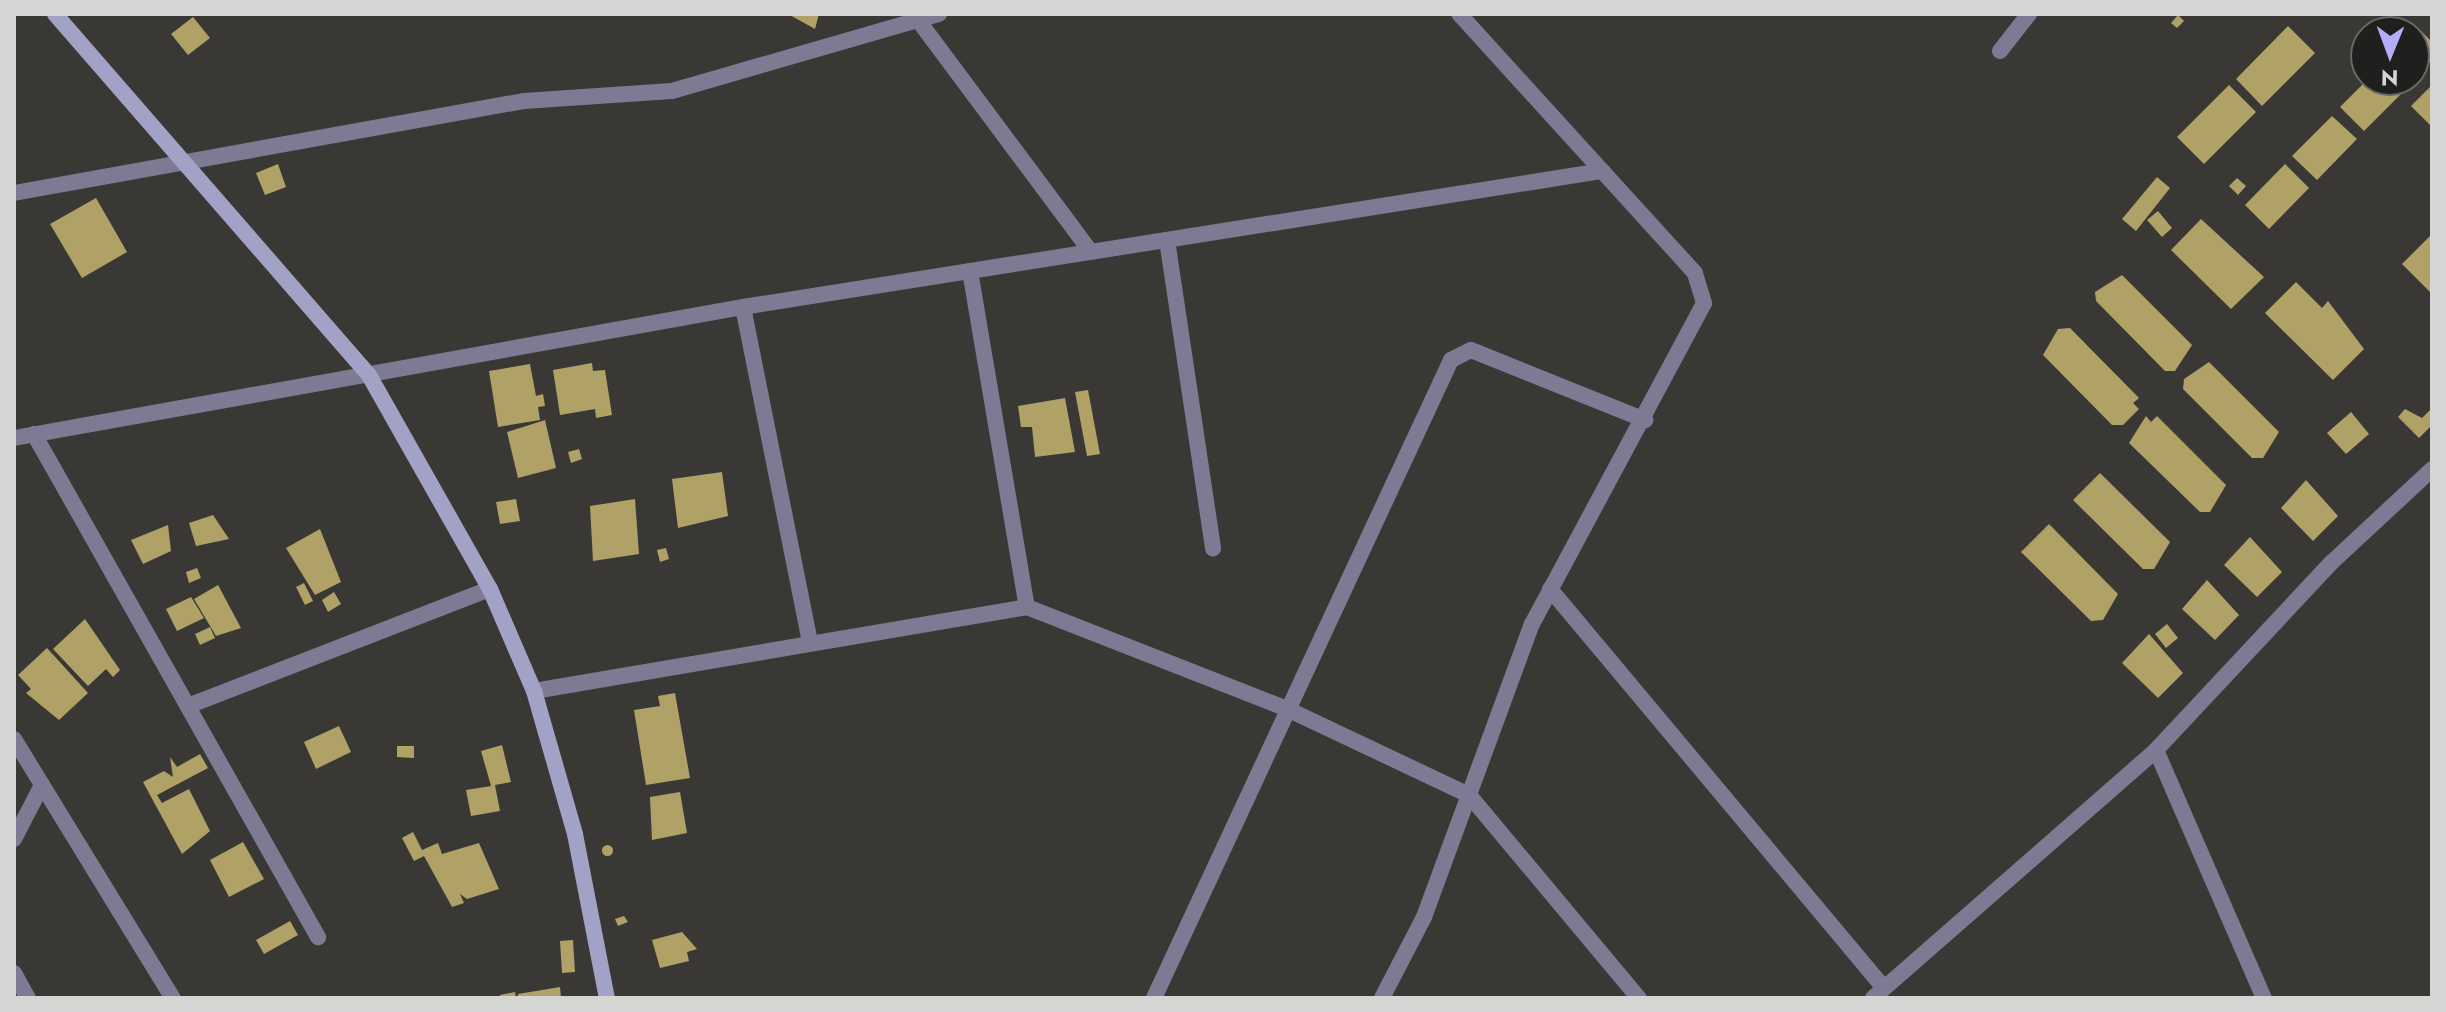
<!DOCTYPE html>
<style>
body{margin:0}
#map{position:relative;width:2446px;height:1012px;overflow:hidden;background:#393835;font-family:Jost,sans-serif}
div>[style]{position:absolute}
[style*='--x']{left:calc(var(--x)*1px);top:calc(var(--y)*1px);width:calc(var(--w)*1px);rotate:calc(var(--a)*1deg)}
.building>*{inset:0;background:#b0a167}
.round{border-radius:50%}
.minor>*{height:16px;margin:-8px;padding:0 8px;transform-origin:8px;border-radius:8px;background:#7c7b93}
.secondary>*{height:16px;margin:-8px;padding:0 8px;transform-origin:8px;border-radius:8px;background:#a2a1c6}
span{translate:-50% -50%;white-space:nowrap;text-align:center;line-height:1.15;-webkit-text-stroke:8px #1f1f1e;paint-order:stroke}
.frame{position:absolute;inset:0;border:16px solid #d5d5d3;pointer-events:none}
.north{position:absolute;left:2350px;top:16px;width:80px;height:80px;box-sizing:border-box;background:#1f1f1e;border:2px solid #686866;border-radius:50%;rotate:181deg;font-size:22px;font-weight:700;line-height:32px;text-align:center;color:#d5d5d3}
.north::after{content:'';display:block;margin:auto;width:28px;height:36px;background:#b3adf9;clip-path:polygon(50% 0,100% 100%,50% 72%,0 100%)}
</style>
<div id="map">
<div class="building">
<i style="clip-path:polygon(788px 14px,819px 14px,815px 29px)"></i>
<i style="clip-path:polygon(2178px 15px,2184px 21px,2177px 28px,2171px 23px)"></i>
<i style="clip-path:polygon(193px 17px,210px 38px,188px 55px,171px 34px)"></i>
<i style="clip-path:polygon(2288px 26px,2315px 53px,2262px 106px,2236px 79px)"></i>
<i style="clip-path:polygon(2417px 27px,2432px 42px,2432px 60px,2419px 73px)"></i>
<i style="clip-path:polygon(2367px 80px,2395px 80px,2405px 90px,2364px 131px,2340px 107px)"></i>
<i style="clip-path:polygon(2229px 85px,2256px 112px,2204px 164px,2177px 137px)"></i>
<i style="clip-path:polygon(2432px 85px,2432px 127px,2411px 106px)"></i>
<i style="clip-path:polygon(2332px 116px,2357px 139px,2317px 180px,2292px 156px)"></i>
<i style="clip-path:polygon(278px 164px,286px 187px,265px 195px,256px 173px)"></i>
<i style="clip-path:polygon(2285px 164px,2309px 188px,2269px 229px,2245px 205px)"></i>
<i style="clip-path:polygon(2157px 177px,2170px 188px,2136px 231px,2122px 219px)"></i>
<i style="clip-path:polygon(2237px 178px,2246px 186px,2238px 195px,2229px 186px)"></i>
<i style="clip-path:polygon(96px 198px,127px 252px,82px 278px,50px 224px)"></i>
<i style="clip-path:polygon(2158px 211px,2172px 228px,2162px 237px,2147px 220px)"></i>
<i style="clip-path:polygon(2201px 219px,2264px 277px,2231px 309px,2171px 250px)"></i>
<i style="clip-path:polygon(2432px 234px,2432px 290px,2430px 292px,2402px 264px)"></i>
<i style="clip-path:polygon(2122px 275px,2192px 345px,2175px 371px,2165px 371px,2096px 301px,2095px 292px)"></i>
<i style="clip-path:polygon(2296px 282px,2322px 308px,2328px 301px,2364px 349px,2333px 380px,2265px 313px)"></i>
<i style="clip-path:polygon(2070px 328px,2139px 398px,2133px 403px,2139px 409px,2123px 425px,2112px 425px,2043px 355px,2058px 329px)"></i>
<i style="clip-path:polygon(2209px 362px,2279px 432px,2263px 458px,2252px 458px,2183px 389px,2184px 379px)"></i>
<i style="clip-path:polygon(592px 363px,593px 371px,605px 370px,612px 415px,596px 418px,595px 409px,560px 415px,553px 370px)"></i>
<i style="clip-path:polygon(530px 364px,536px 396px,543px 394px,545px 406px,538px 407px,540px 420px,498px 427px,489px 371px)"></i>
<i style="clip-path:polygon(1088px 390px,1100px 454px,1087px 456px,1075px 392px)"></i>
<i style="clip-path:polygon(1065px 398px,1075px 452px,1035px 457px,1032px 427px,1021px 427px,1018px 406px)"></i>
<i style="clip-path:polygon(2432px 408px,2432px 425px,2419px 438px,2398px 417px,2405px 409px,2422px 418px)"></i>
<i style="clip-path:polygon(2351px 412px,2369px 434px,2346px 454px,2327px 433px)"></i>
<i style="clip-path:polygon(2146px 416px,2151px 422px,2157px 416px,2226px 485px,2210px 512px,2200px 512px,2129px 443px)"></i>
<i style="clip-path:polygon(545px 420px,556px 468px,518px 478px,507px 432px)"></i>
<i style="clip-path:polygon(579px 449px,582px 459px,571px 463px,568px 452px)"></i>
<i style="clip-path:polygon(722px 472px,728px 516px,678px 528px,672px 479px)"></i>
<i style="clip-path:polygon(2100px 473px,2170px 542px,2154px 569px,2143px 569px,2073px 500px)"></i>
<i style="clip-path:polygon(2306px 480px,2338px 516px,2313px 541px,2281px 508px)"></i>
<i style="clip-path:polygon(516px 499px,520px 521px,500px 524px,496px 502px)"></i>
<i style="clip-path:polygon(635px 499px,639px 554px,593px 561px,590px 506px)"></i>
<i style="clip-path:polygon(213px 515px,229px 539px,196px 546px,189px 523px)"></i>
<i style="clip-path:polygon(2049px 524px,2118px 594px,2103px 620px,2091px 621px,2021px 552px)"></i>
<i style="clip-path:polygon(168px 525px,171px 551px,143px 564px,131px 540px)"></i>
<i style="clip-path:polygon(320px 529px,341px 582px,315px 595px,286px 548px)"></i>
<i style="clip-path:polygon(2250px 537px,2282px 572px,2257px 597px,2224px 565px)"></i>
<i style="clip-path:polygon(666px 548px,669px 559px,660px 562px,657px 550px)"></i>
<i style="clip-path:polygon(197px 568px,201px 578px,189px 583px,186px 572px)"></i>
<i style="clip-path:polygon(2207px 580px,2239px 615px,2215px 640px,2182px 609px)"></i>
<i style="clip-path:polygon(304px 583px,313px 601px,305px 605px,296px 587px)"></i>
<i style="clip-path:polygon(218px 585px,241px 628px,216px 636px,194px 599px)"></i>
<i style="clip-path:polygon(334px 592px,341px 604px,328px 612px,322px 600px)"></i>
<i style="clip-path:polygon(191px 597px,204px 618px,177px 631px,166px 609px)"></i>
<i style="clip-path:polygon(85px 619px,120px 670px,113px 677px,106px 669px,88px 686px,53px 649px)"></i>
<i style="clip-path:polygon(2167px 624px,2178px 638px,2166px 648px,2155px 634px)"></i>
<i style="clip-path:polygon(210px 627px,215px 638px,200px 645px,195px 634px)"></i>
<i style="clip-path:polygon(2149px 634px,2183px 673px,2158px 698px,2122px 663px)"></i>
<i style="clip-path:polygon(47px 648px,88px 693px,59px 720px,26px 693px,31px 689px,18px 675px)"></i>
<i style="clip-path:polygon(675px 693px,690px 778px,646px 785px,634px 710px,660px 706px,658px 696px)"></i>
<i style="clip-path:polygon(339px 726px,351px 752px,316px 769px,304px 742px)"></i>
<i style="clip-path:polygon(502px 745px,511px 782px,495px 785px,500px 811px,471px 816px,466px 790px,491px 786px,481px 751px)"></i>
<i style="clip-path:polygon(397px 746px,414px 746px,414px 758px,397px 757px)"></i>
<i style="clip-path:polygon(200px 754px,208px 768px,157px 795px,162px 803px,189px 789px,210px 831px,182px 854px,143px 782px,164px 771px,173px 777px,170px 757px,177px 767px)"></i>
<i style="clip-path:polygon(680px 792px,687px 833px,652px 840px,650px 797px)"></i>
<i style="clip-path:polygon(413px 832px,422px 850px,438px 843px,442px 854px,479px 843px,499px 889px,467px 899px,460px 894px,464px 903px,452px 907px,424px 856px,414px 861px,402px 838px)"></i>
<i style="clip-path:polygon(243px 842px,264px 879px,229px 897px,210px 860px)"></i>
<i class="round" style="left:601.5px;top:844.5px;width:11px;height:11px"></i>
<i style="clip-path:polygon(624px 916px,628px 922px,618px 926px,615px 919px)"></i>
<i style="clip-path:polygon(290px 921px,298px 935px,264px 954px,256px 940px)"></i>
<i style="clip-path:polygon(682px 932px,697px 949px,687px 952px,689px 961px,660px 968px,652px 940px)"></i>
<i style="clip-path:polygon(573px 940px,575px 972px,562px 973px,560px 941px)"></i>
<i style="clip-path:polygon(560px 987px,561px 998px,518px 998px,518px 994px)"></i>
<i style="clip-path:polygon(515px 992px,516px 998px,500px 998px,500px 995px)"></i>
</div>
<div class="minor">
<i style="--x:921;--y:24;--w:284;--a:53.3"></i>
<i style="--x:2000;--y:51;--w:47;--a:-51.9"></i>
<i style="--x:14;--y:193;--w:518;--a:-10.23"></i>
<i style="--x:524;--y:101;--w:148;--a:-3.9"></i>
<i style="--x:672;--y:91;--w:278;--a:-16.1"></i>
<i style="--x:1167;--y:240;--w:312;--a:81.5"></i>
<i style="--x:970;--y:271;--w:341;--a:80.4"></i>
<i style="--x:1027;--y:607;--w:277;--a:21.4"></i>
<i style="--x:1285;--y:708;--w:204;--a:25.3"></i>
<i style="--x:1469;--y:795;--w:265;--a:50.1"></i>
<i style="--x:743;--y:307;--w:342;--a:78.7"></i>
<i style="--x:34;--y:434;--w:578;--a:60.55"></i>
<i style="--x:14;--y:438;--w:741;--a:-10.19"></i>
<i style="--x:743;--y:307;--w:870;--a:-9"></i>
<i style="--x:1550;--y:589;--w:520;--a:50.07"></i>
<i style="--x:534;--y:691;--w:500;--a:-9.67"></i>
<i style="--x:193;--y:704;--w:318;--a:-21.2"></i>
<i style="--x:14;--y:739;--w:304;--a:58.5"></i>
<i style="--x:2156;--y:750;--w:270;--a:66.5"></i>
<i style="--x:14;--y:839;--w:61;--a:-62.6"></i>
<i style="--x:14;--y:973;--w:29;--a:61"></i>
<i style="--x:1154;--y:998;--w:704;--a:-65.04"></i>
<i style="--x:1451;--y:360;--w:22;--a:-27"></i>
<i style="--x:1471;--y:350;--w:188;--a:21.9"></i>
<i style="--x:1382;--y:998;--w:91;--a:-62.6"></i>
<i style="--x:1424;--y:917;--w:312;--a:-69.8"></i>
<i style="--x:1532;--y:624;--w:364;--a:-61.8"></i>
<i style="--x:1704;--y:303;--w:31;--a:-107"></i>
<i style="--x:1695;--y:273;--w:350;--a:-132.3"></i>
<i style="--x:1873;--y:998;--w:376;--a:-41.2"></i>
<i style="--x:2156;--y:750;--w:256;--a:-46.9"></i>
<i style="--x:2331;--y:563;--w:138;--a:-42.9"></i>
</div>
<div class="secondary">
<i style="--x:55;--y:14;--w:481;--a:49"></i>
<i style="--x:370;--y:377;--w:244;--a:60.5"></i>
<i style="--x:490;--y:589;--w:111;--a:66.7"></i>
<i style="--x:534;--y:691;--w:149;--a:74"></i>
<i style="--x:575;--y:834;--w:167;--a:79"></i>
</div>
<div class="frame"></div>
<div class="north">N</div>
</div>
